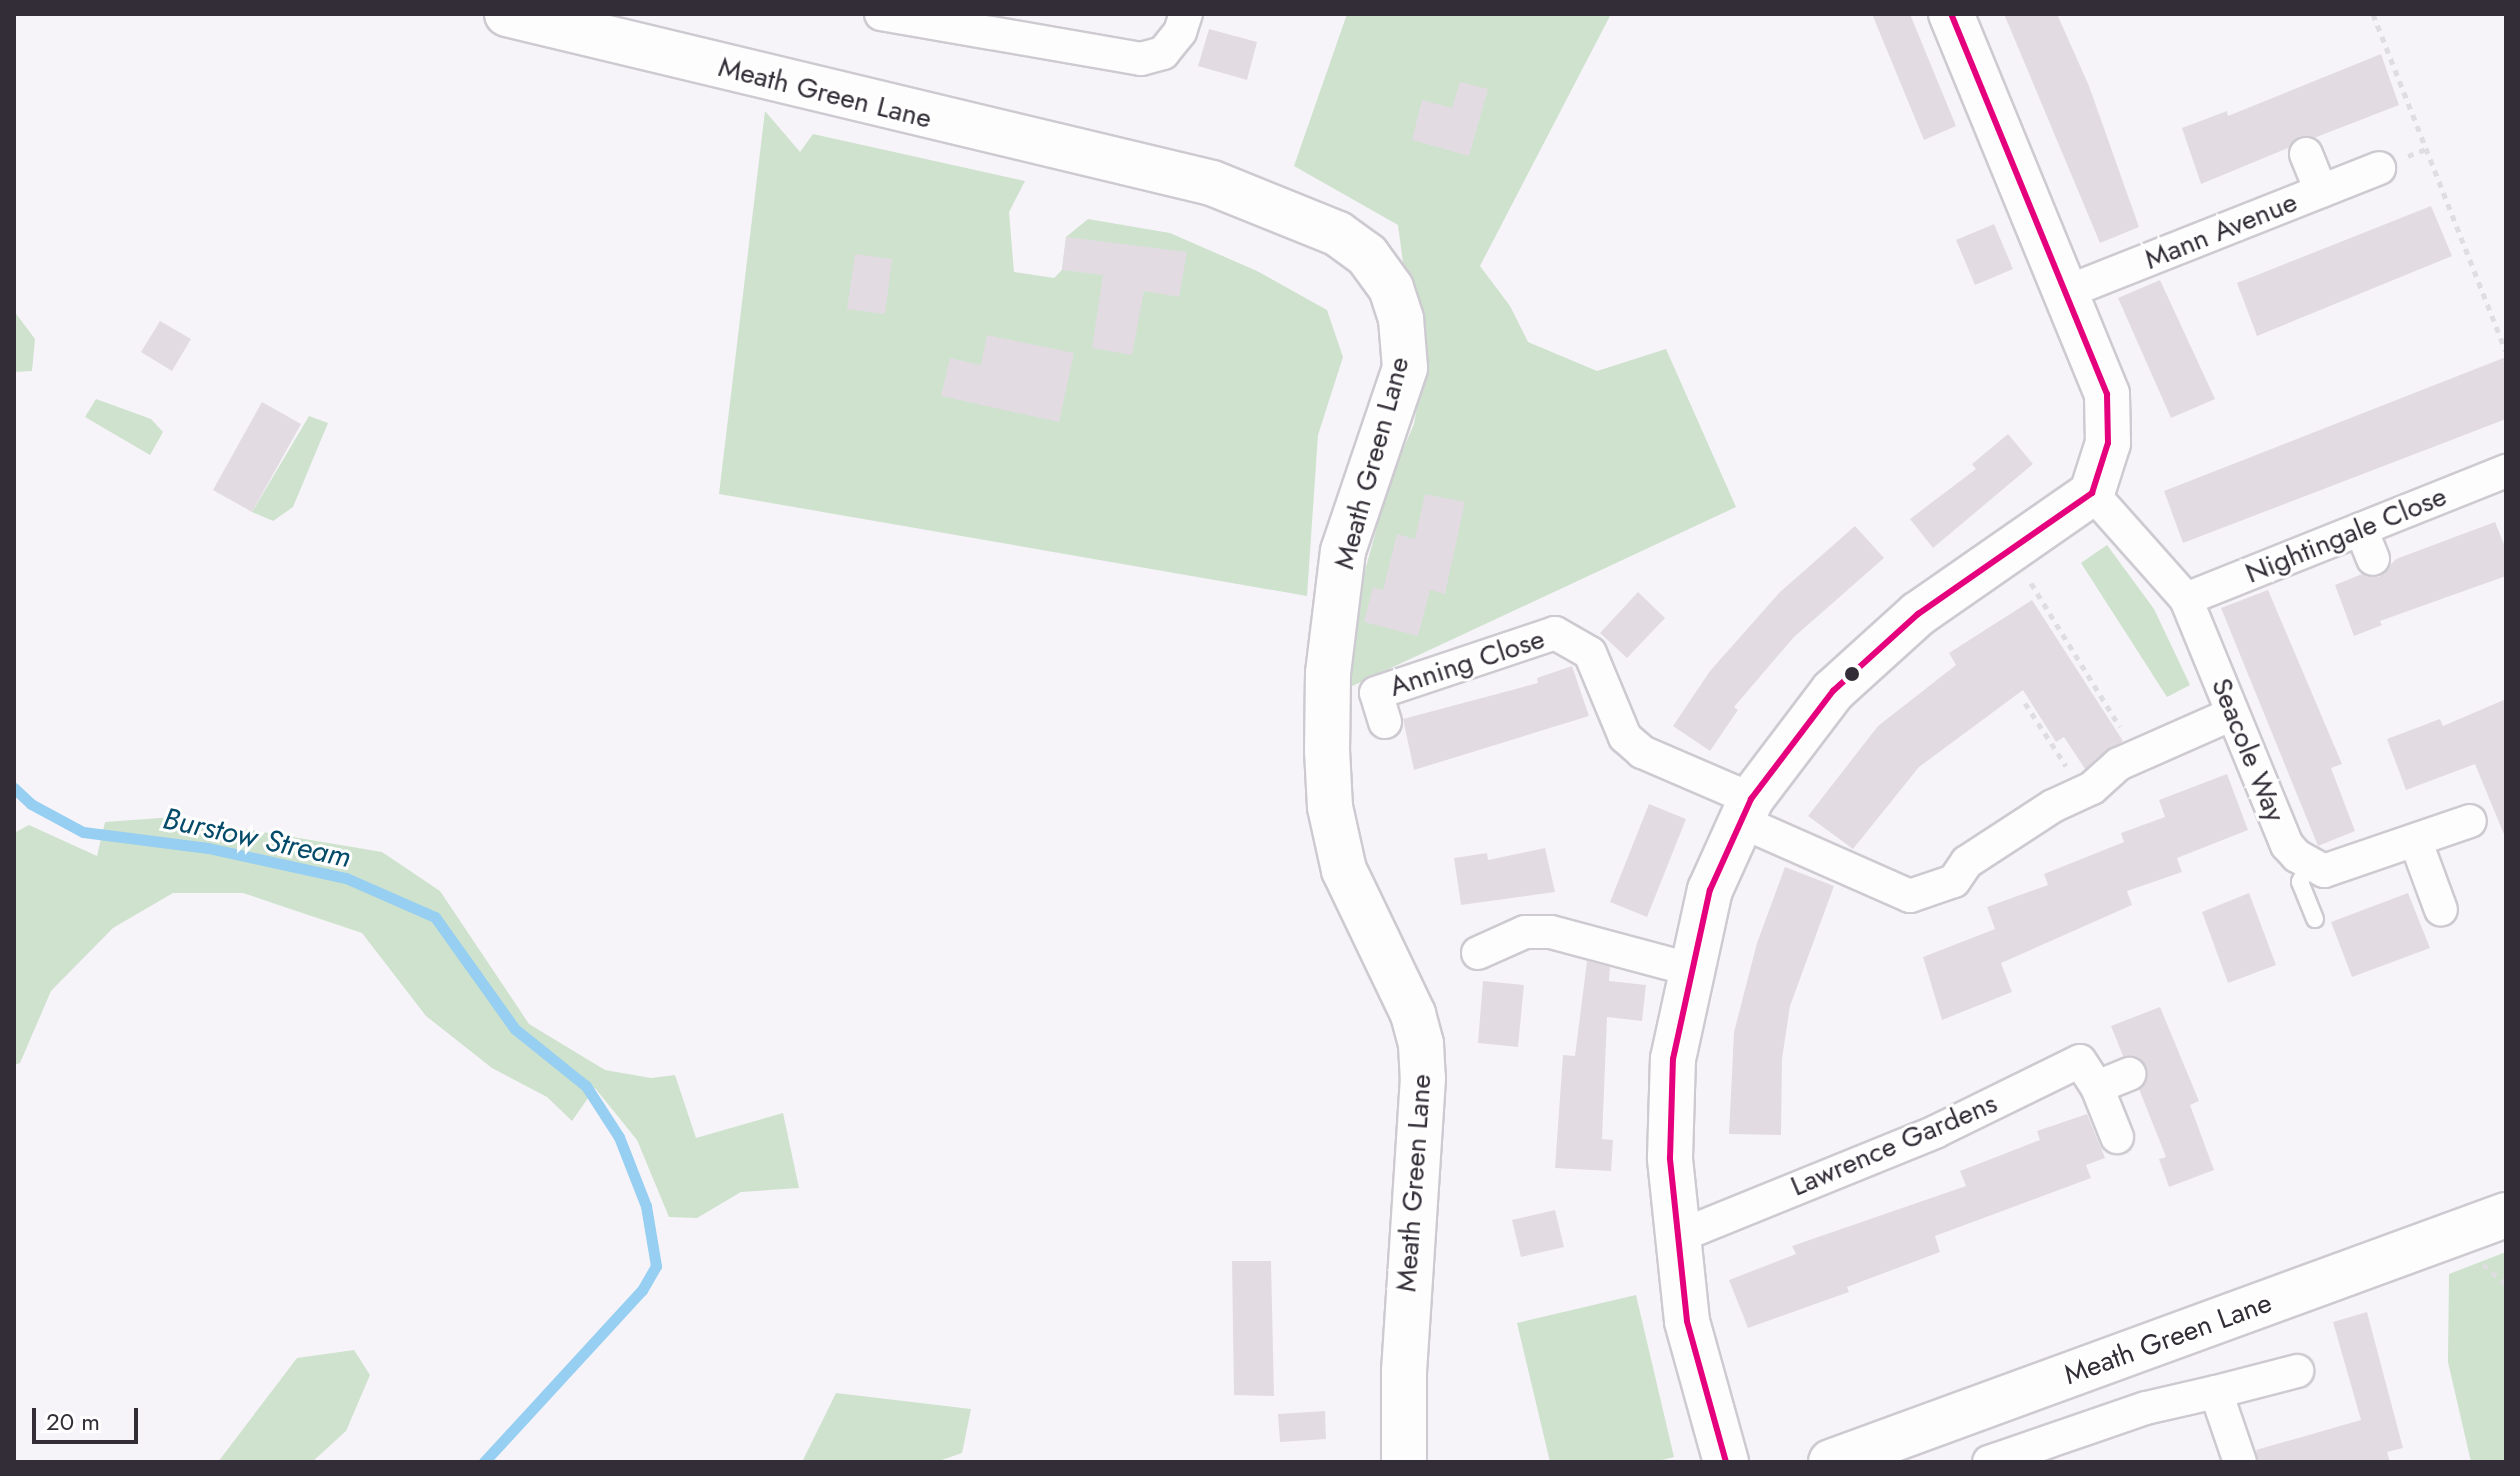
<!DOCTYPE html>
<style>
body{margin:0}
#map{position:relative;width:2520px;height:1476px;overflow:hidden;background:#f7f4f9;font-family:Jost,sans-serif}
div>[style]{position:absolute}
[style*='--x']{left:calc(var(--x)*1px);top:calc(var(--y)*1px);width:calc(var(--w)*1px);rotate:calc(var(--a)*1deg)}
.green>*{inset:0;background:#cee2ce}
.stream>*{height:11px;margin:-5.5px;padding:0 5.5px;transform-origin:5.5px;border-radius:5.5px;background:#96cff1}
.building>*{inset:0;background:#e2dce2}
.path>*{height:5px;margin-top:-2.5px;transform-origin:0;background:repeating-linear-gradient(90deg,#dedde0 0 6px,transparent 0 12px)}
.roads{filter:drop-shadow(2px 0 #cecad1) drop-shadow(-2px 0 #cecad1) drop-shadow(0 2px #cecad1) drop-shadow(0 -2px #cecad1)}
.lane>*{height:16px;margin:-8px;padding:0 8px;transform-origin:8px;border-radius:8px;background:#fefdfe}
.street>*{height:32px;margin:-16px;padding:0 16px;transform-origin:16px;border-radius:16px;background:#fefdfe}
.secondary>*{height:44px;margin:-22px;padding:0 22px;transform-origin:22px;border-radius:22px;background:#fefdfe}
.bus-1>*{height:6px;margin:-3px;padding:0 3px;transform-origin:3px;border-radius:3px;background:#e5007d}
.dots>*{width:22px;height:22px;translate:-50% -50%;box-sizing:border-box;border:4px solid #fff;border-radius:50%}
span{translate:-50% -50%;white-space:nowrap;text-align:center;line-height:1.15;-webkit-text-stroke:6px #fff;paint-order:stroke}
.street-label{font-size:28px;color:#332d37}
.water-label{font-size:30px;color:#044a69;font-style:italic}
.frame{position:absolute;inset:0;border:16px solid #332d37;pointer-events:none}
.scale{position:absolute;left:32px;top:1408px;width:106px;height:36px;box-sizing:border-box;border:4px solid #332d37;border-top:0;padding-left:10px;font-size:24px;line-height:28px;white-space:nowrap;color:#332d37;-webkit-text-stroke:6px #fff;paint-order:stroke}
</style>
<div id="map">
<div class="green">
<i style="clip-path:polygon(1347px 14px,1611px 14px,1480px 266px,1510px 306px,1528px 342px,1597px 371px,1666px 349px,1736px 507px,1348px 688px,1357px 600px,1390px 479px,1414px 424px,1425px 361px,1407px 293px,1398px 225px,1294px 166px)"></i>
<i style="clip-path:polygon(765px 111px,800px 152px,813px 134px,1025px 181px,1009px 212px,1014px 272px,1054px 278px,1062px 270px,1066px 237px,1088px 219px,1170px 233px,1257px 271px,1327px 310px,1343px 357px,1318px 435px,1307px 596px,719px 494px)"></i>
<i style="clip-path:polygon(14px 311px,35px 339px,32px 371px,14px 372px)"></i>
<i style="clip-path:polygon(96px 399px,151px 419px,163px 432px,150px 455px,85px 417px)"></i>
<i style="clip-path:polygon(309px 416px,328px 423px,293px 507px,273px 521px,252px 512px)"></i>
<i style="clip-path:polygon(2107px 545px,2154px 609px,2190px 685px,2167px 697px,2081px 563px)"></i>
<i style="clip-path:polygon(174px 817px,382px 852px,440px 891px,529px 1024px,605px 1070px,651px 1078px,675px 1075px,696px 1138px,783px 1113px,799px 1188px,741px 1192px,697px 1218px,669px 1217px,637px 1140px,595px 1088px,572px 1121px,547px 1097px,492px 1068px,426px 1016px,362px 933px,243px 893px,173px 893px,113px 928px,51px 991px,20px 1063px,14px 1065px,14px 833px,29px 825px,97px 856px,105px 822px)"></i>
<i style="clip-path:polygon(2506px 1252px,2506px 1462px,2471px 1462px,2448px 1362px,2449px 1274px)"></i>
<i style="clip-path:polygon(1636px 1295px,1674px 1457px,1654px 1462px,1550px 1462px,1517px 1323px)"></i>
<i style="clip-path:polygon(354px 1350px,370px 1375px,346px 1431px,312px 1462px,218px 1462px,297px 1358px)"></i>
<i style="clip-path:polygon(836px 1393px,971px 1409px,962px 1453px,936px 1462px,802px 1462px)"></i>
</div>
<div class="stream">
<i style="--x:14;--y:788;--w:23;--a:43"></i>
<i style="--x:31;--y:804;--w:59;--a:28.3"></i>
<i style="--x:83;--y:832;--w:126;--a:7.3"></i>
<i style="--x:208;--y:848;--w:141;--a:12.3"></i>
<i style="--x:346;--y:878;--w:97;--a:23.7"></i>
<i style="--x:435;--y:917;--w:138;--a:54.5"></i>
<i style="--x:515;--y:1029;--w:91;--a:38.8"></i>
<i style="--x:586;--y:1086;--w:61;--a:57.1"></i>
<i style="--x:619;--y:1137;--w:74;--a:68.6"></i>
<i style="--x:646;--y:1206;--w:61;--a:80.5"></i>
<i style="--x:656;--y:1266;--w:28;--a:120"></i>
<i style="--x:642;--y:1290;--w:234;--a:132.6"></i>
</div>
<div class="building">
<i style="clip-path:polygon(1872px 14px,1910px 14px,1956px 126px,1924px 140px)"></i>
<i style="clip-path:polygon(2004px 14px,2057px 14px,2089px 86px,2139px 227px,2100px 243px)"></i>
<i style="clip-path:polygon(1209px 29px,1257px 42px,1247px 80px,1198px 66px)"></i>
<i style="clip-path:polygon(2381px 54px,2399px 105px,2314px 138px,2300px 136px,2288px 148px,2201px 184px,2182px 128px,2227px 111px,2228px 116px)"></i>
<i style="clip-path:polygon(1460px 82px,1488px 89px,1469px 156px,1412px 140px,1422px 100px,1452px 108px)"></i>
<i style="clip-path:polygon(2431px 206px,2452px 256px,2257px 336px,2237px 283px)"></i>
<i style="clip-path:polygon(1994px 224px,2013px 269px,1975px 285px,1956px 240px)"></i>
<i style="clip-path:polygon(1066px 237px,1187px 252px,1179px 297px,1144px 291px,1132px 355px,1092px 348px,1103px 275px,1062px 270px)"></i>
<i style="clip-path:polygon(855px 254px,892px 259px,885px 314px,847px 309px)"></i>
<i style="clip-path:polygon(2160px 280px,2215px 399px,2171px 418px,2118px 298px)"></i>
<i style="clip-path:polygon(160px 321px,191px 339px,172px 371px,141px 352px)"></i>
<i style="clip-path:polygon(987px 335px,1074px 353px,1059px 422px,941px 396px,950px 358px,981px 365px)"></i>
<i style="clip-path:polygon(2506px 357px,2506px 419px,2183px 543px,2164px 491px)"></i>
<i style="clip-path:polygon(262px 402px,301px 424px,252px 512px,213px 490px)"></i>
<i style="clip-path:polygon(2008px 434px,2033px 464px,1933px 548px,1910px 519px,1976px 469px,1972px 464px)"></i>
<i style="clip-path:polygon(1425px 494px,1465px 502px,1445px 594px,1430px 590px,1418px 636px,1364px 622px,1373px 587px,1383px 590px,1397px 534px,1415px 539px)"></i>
<i style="clip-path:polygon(2495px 522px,2506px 549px,2506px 576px,2380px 621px,2382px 625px,2354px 636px,2335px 585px,2362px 574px,2379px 577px,2396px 559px)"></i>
<i style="clip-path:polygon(1855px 526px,1884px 558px,1794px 637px,1734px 707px,1738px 710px,1710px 751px,1673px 726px,1710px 671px,1780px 592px)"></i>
<i style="clip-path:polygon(2268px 590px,2342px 764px,2331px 768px,2355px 831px,2318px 846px,2221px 608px)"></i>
<i style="clip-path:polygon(1638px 592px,1665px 618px,1627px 658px,1600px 633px)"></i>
<i style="clip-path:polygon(2032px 600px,2123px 741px,2085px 769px,2064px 737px,2056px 742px,2023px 690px,1919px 767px,1853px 849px,1808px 816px,1878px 726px,1956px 665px,1949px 653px)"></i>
<i style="clip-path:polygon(1572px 666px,1589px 716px,1414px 770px,1403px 719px,1538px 683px,1537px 678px)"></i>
<i style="clip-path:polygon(2506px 699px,2506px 837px,2505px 837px,2475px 764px,2406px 790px,2387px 739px,2440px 719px,2443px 726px)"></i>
<i style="clip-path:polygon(2227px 774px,2248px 830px,2177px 858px,2182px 872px,2127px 891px,2132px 905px,2001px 963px,2012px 992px,1942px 1020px,1923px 957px,1995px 929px,1987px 907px,2048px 885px,2044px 874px,2124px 842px,2121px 833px,2165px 817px,2159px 800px)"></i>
<i style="clip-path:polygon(1649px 804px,1686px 819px,1647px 917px,1610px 902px)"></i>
<i style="clip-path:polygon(1545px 848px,1555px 892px,1461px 905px,1454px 858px,1487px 853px,1488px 860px)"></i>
<i style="clip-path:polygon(1785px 867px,1834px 886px,1790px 1006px,1782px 1059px,1781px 1135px,1729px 1134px,1734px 1032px,1757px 943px)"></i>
<i style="clip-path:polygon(2249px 893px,2276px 965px,2228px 983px,2202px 912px)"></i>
<i style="clip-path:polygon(2408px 893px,2430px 948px,2352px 977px,2331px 922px)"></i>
<i style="clip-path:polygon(1587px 961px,1610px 967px,1609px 981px,1646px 985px,1642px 1021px,1607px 1017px,1602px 1139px,1613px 1140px,1611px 1171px,1555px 1168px,1563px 1055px,1575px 1056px)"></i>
<i style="clip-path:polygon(1483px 981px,1524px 985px,1518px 1047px,1478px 1043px)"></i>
<i style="clip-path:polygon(2160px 1007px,2199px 1101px,2190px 1105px,2214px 1170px,2169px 1187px,2159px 1159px,2166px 1157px,2139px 1089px,2147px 1068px,2140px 1059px,2123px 1056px,2111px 1026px)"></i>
<i style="clip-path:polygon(2087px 1114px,2105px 1158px,2086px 1165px,2091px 1178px,1935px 1236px,1940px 1252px,1847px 1287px,1849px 1292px,1748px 1328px,1729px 1280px,1796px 1254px,1792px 1246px,1966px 1186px,1960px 1171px,2040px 1140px,2037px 1131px)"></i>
<i style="clip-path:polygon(1555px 1210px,1564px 1247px,1521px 1257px,1512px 1220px)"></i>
<i style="clip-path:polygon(1232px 1261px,1271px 1261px,1274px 1396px,1234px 1395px)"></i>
<i style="clip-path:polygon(2367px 1312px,2403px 1448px,2387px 1452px,2390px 1462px,2258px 1462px,2256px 1450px,2361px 1420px,2333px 1322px)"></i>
<i style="clip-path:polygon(1325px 1411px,1326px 1439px,1280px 1442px,1278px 1414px)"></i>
</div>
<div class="path">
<i style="--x:2373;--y:14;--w:362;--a:68.5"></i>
<i style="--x:2408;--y:156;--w:19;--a:-21"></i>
<i style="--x:2031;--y:583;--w:169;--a:58.3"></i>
<i style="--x:2025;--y:703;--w:75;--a:56.9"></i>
<i style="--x:2483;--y:1264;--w:31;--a:42"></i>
</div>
<div class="roads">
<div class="lane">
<i style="--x:2309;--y:864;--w:20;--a:117"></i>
<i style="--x:2300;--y:882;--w:40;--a:68"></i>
</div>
<div class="street">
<i style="--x:881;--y:14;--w:264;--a:9.8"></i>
<i style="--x:1141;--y:59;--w:23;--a:-15"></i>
<i style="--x:1163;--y:53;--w:27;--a:-51"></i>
<i style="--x:1180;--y:32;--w:19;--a:-72"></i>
<i style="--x:2306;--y:154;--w:40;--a:68"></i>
<i style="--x:2064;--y:293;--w:339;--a:-21.6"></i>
<i style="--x:2092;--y:493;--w:142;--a:48.4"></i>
<i style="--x:2186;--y:599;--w:266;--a:67.7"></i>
<i style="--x:2287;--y:845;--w:15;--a:48"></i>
<i style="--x:2297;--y:856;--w:31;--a:29"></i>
<i style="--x:2324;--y:871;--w:154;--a:-18.9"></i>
<i style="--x:2361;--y:529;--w:32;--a:68"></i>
<i style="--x:2186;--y:599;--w:345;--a:-21.8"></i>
<i style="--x:1385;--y:722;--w:30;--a:-107"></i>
<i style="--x:1376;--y:693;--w:189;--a:-18.5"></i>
<i style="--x:1555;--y:633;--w:40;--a:29.7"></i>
<i style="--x:1590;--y:653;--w:91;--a:67.4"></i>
<i style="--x:1625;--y:737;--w:23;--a:41"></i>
<i style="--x:1642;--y:752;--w:119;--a:23.3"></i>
<i style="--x:1740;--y:821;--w:186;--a:23.8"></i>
<i style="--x:1910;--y:896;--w:46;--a:-18.8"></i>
<i style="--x:1954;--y:881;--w:23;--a:-56"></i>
<i style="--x:1967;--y:862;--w:103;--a:-33.1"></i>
<i style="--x:2053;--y:806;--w:43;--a:-24.8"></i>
<i style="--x:2092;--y:788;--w:36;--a:-42"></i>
<i style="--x:2119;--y:764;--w:124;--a:-23.9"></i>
<i style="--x:2416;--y:842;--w:72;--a:69.8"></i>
<i style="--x:1478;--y:953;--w:51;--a:-24.1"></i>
<i style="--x:1525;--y:932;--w:26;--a:0"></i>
<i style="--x:1551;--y:932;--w:143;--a:15"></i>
<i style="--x:2097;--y:1087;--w:54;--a:68.2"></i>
<i style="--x:1677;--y:1237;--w:279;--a:-22.1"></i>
<i style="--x:1935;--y:1132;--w:161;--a:-26.1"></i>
<i style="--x:2080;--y:1061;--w:31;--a:57"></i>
<i style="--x:2097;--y:1087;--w:35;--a:-22"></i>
<i style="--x:2216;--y:1392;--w:84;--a:-14.5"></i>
<i style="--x:1989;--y:1462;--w:166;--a:-19"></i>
<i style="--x:2146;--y:1408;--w:72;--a:-12.9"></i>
<i style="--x:2216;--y:1392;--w:74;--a:71.1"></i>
</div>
<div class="secondary">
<i style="--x:507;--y:14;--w:725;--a:13.48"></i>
<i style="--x:1212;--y:183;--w:136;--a:22"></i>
<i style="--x:1338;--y:234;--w:36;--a:36"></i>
<i style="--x:1367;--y:255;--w:41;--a:54"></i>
<i style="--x:1391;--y:288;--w:33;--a:72"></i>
<i style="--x:1401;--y:319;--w:49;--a:85.3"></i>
<i style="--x:1405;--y:368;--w:193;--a:108.7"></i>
<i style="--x:1343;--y:551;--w:123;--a:97"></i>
<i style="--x:1328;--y:673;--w:77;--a:90.7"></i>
<i style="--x:1327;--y:750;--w:57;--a:87"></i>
<i style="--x:1330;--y:807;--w:65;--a:77.5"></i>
<i style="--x:1344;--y:870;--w:160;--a:64.4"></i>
<i style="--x:1413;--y:1014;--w:31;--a:75"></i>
<i style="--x:1421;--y:1044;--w:34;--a:87"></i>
<i style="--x:1423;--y:1078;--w:294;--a:93.7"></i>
<i style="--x:1404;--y:1371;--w:91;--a:90"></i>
<i style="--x:1726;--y:1462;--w:146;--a:-105.5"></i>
<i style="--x:1687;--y:1321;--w:164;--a:-96"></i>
<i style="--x:1670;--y:1158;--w:99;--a:-88.3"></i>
<i style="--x:1673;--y:1059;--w:173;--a:-77.7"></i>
<i style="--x:1710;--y:890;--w:100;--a:-65.7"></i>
<i style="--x:1751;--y:799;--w:136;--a:-52.8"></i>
<i style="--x:1833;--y:691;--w:115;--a:-42.2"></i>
<i style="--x:1918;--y:614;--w:212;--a:-34.8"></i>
<i style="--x:2092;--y:493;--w:52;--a:-72.3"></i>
<i style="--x:2108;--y:443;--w:49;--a:-91.2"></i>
<i style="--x:2107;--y:394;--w:411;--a:-112.3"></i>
<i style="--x:1831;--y:1462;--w:719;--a:-20.1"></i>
</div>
</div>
<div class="bus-1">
<i style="--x:1726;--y:1462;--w:146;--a:-105.5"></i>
<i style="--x:1687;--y:1321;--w:164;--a:-96"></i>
<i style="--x:1670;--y:1158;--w:99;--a:-88.3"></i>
<i style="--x:1673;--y:1059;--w:173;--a:-77.7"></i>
<i style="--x:1710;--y:890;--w:100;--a:-65.7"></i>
<i style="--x:1751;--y:799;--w:136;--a:-52.8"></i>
<i style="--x:1833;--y:691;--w:115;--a:-42.2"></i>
<i style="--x:1918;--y:614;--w:212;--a:-34.8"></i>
<i style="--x:2092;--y:493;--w:52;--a:-72.3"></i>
<i style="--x:2108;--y:443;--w:49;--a:-91.2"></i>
<i style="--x:2107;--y:394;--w:411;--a:-112.3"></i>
</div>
<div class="dots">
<i style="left:1852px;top:674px;background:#332d37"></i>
</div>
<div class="street-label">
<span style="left:825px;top:93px;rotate:14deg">Meath Green Lane</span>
<span style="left:2221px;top:231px;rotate:-22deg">Mann Avenue</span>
<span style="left:1372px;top:463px;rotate:-75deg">Meath Green Lane</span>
<span style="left:2346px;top:535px;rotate:-22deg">Nightingale Close</span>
<span style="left:1467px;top:663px;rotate:-18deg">Anning Close</span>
<span style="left:2248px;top:750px;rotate:68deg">Seacole Way</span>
<span style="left:1894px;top:1145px;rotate:-23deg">Lawrence Gardens</span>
<span style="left:1414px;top:1183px;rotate:-86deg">Meath Green Lane</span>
<span style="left:2168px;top:1339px;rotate:-20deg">Meath Green Lane</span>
</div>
<div class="water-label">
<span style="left:257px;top:838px;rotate:12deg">Burstow Stream</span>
</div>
<div class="frame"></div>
<div class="scale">20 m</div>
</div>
